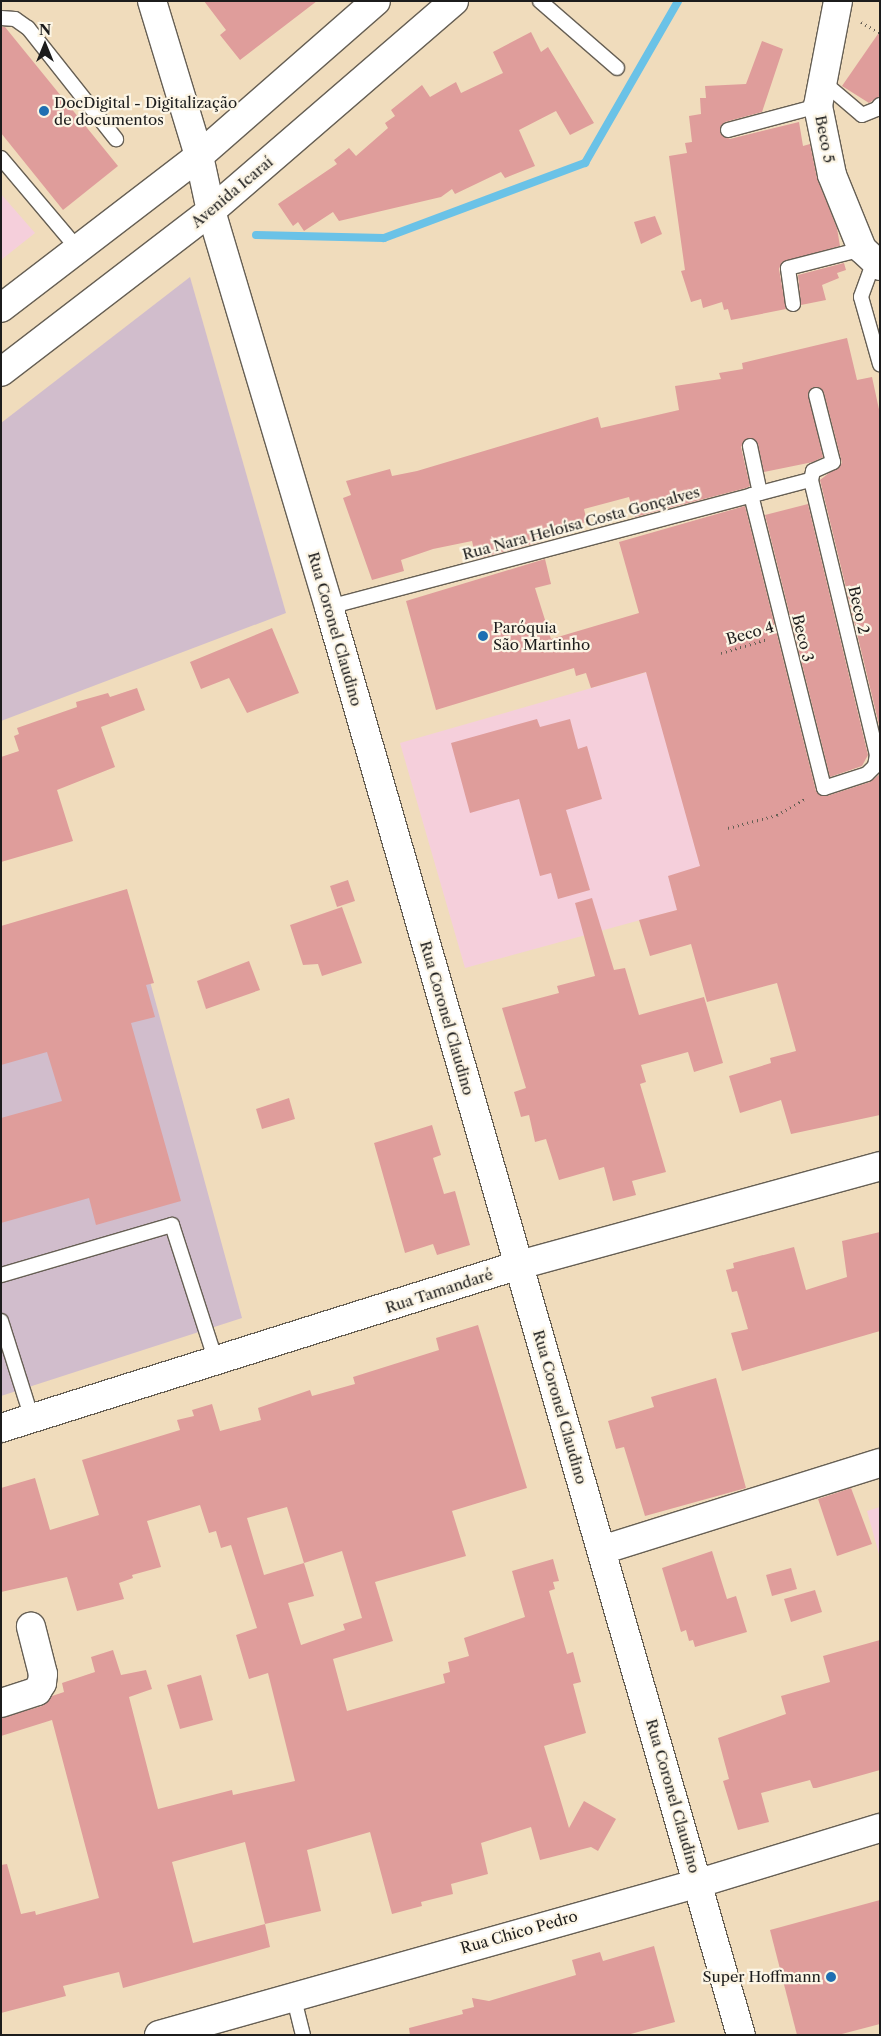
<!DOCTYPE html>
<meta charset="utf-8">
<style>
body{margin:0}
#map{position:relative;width:881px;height:2036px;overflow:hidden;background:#f0dcbc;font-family:"Libre Caslon Text",serif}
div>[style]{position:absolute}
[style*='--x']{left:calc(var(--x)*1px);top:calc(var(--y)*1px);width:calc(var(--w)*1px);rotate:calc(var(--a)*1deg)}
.built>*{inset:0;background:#f5cfdb}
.industrial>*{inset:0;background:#d1bdcc}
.stream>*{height:8px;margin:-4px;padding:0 4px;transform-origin:4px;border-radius:4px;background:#6ac2e7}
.building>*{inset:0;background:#df9d9b}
.path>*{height:3px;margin-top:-1.5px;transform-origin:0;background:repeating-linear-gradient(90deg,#665f54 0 1px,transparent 0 5px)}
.roads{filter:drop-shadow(1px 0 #665f54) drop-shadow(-1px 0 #665f54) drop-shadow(0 1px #665f54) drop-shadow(0 -1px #665f54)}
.lane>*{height:14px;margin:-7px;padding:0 7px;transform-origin:7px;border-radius:7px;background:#fff}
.street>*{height:28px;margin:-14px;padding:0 14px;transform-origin:14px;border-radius:14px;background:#fff}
.secondary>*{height:28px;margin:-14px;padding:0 14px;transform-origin:14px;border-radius:14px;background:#fff}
.dots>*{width:14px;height:14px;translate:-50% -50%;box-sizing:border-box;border:2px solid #fcf5e5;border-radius:50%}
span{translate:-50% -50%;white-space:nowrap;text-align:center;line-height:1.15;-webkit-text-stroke:4.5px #fcf5e5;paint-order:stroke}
.poi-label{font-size:15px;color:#1c1c1c}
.left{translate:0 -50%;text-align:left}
.right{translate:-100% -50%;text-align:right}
.street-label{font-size:15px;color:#1c1c1c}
.frame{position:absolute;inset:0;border:2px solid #1c1c1c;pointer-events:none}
.north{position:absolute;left:20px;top:20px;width:50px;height:50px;-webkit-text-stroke:4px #fcf5e5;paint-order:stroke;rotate:0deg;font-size:14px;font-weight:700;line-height:20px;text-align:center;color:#1c1c1c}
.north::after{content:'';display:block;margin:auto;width:18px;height:22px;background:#1c1c1c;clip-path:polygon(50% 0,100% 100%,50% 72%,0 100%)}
</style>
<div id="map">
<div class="built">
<i style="clip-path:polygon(1px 194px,35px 233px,1px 260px)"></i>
<i style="clip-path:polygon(647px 672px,710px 901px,465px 968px,400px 743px)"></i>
<i style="clip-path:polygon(880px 1507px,880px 1558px,867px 1511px)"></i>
</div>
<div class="industrial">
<i style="clip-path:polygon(190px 277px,286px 613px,1px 721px,1px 423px)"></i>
<i style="clip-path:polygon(125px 890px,242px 1318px,1px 1396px,1px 923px,3px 928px)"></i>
</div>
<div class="stream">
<i style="--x:256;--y:235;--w:128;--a:1.3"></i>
<i style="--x:384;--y:238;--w:215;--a:-20.5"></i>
<i style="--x:585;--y:163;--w:187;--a:-60.1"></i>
</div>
<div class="building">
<i style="clip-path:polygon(204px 1px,317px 1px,240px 60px,220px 35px,226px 30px)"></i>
<i style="clip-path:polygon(1px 27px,5px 27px,118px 166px,63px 210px,1px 133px)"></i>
<i style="clip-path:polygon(880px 31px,880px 96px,869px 103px,842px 86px)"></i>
<i style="clip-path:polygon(531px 32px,541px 52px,548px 47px,594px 123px,570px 135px,556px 111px,519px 130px,535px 166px,505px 178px,501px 172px,455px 194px,452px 189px,441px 197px,339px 221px,333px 212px,304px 231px,298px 222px,293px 226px,278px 204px,337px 164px,334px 160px,349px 148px,356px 156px,388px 128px,385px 123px,395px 116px,391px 110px,422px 85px,430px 97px,456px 82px,461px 93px,503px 73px,493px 52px)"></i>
<i style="clip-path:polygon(762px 41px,783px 49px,762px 112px,725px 122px,720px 133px,730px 139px,799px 122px,803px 146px,810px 144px,817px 178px,837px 228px,840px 246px,782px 262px,779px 269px,786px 309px,731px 320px,728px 309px,724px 310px,722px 302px,703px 308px,701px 299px,691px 302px,681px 271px,685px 270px,669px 156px,687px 153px,685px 143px,692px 142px,689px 116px,701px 114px,700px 98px,706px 98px,705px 86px,746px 84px)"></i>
<i style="clip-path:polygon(655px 216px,662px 234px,641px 244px,634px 222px)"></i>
<i style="clip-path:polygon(844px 263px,846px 270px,837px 273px,839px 278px,822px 285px,826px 300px,801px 305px,798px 275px)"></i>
<i style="clip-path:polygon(847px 338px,857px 380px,872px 377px,880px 414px,880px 729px,820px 480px,842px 463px,824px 393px,819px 387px,813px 387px,808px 393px,823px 457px,813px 462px,764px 472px,758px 444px,748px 438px,741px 447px,750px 486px,746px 488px,635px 517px,629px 497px,584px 509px,587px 522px,538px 535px,540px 542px,476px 559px,472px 541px,433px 549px,401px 560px,404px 571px,372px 580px,343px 498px,351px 495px,346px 481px,390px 469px,392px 476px,417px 471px,598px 417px,601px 428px,679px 410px,675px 386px,721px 379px,719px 373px,743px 369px,742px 363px)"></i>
<i style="clip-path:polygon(808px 504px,868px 755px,862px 766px,830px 777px,765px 515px)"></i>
<i style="clip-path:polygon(745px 506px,816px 791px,827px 796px,870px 782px,880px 774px,880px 1115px,791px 1134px,781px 1100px,740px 1113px,729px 1076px,771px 1063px,770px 1058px,796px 1051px,777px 983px,707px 1002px,691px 944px,650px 956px,639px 920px,677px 910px,668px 876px,700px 866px,646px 672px,591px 688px,586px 673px,576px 676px,574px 668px,436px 710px,406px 601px,545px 559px,551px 584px,535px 588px,551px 639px,639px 613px,619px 542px)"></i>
<i style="clip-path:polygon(272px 628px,299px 693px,247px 713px,229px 678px,201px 689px,190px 662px)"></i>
<i style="clip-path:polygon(137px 688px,145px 710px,101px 727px,115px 767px,57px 790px,73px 841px,1px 862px,1px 757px,19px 751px,14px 736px,19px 734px,17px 728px,77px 707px,76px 702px,108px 693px,110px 697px)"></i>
<i style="clip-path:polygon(537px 719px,540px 727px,570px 719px,578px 749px,587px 746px,602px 799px,566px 810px,590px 890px,558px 899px,551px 873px,540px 876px,519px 799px,470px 813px,451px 743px)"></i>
<i style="clip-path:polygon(348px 880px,355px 901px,337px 907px,330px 886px)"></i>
<i style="clip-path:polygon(127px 889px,154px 983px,146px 985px,155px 1017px,131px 1023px,181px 1201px,96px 1225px,89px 1198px,1px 1223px,1px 1118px,62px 1101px,47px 1052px,1px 1065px,1px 926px)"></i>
<i style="clip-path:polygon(592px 898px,614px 970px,625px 968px,639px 1015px,704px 997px,723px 1063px,694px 1072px,688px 1052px,641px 1065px,646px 1082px,640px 1084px,666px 1172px,632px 1181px,636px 1195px,613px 1201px,604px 1167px,559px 1180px,546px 1139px,535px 1142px,529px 1115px,521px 1117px,514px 1092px,526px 1088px,502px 1008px,559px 993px,557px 986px,595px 976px,575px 903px)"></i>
<i style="clip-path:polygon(342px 907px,362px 963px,322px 976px,318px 964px,303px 965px,290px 925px)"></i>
<i style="clip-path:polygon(249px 961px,260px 990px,206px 1009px,197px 981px)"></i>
<i style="clip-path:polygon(289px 1098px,295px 1119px,262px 1129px,256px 1109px)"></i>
<i style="clip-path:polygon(432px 1125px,441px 1155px,433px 1158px,444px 1194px,455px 1191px,470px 1245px,437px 1255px,433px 1244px,405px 1253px,374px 1143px)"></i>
<i style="clip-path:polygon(880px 1232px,880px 1331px,742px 1371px,731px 1333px,748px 1329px,737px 1291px,732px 1292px,726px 1270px,734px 1268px,733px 1263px,794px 1247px,806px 1290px,847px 1277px,842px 1241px)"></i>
<i style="clip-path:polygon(evenodd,478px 1325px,527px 1488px,452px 1511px,466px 1556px,375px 1582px,393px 1641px,333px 1659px,347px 1711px,445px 1683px,443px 1674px,450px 1672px,448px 1662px,469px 1656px,464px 1638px,525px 1617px,512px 1571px,553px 1559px,559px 1581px,553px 1582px,555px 1589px,549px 1591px,567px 1654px,573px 1652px,581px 1682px,573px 1684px,586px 1733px,544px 1746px,569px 1828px,584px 1801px,616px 1819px,598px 1851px,591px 1847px,540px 1860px,531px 1827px,481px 1843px,488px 1874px,451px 1884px,453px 1894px,421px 1902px,422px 1906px,392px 1914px,370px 1832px,307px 1850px,321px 1911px,265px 1924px,245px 1842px,172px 1862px,193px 1943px,265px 1924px,270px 1947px,123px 1988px,119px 1972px,63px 1986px,66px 1996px,1px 2013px,1px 1865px,7px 1864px,21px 1914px,35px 1911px,36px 1915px,99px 1898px,52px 1720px,1px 1736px,1px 1718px,42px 1706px,52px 1696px,64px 1692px,62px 1683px,95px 1672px,91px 1657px,113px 1650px,121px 1675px,146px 1670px,152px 1689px,129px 1697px,158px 1809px,232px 1790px,233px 1795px,295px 1781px,268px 1673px,249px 1679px,236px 1635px,257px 1628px,231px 1545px,221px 1548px,216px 1531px,209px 1533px,200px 1505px,147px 1521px,161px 1567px,132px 1575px,133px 1578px,119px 1583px,124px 1599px,77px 1611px,67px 1577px,1px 1592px,1px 1488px,35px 1478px,50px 1530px,99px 1515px,82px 1460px,180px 1430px,177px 1420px,194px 1416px,192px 1410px,212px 1404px,220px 1431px,261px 1420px,258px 1408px,310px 1390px,312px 1396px,355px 1384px,353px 1377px,439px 1350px,436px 1338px,478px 1325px,287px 1507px,304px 1563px,342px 1551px,362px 1618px,343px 1624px,345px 1630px,301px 1645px,288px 1603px,314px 1596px,304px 1563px,264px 1575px,247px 1518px,287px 1507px)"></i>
<i style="clip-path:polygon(716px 1378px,746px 1488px,645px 1516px,624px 1447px,616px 1449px,608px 1421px,654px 1407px,651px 1397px)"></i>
<i style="clip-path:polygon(851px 1488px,872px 1544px,837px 1556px,818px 1499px)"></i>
<i style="clip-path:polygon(712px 1551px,727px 1599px,736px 1596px,747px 1632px,695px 1647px,693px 1640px,689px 1641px,686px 1630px,681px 1632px,662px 1568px)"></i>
<i style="clip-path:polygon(791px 1568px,797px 1589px,772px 1596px,766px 1575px)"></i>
<i style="clip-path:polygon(815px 1590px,822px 1612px,791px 1622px,784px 1599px)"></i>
<i style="clip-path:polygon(880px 1640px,880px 1770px,816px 1788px,813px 1788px,810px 1780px,761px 1793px,769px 1822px,738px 1830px,723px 1781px,729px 1779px,718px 1738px,786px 1714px,781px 1696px,830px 1682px,823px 1656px)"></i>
<i style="clip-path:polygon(201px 1675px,213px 1720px,180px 1729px,167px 1685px)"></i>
<i style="clip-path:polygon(880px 1900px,880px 2024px,838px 2035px,797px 2035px,770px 1930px)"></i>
<i style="clip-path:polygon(654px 1946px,675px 2022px,627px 2035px,410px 2035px,409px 2028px,463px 2014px,462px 2010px,474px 2007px,472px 1998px,489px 2001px,576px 1975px,572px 1960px,600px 1952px,603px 1961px)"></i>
</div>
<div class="path">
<i style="--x:861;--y:22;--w:22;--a:30"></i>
<i style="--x:721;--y:653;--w:49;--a:-16.6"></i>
<i style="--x:728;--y:828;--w:51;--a:-14.9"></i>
<i style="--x:777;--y:815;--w:34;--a:-30"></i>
</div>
<div class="roads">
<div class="lane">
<i style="--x:540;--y:1;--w:102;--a:41"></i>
<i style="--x:1;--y:18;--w:14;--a:4"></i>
<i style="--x:15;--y:19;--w:16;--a:35"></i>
<i style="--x:28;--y:28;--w:142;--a:51.6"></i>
<i style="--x:822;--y:81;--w:52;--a:40.4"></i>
<i style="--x:862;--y:115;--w:16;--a:-22"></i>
<i style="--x:877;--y:109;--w:5;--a:-53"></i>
<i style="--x:728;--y:130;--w:93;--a:-14.9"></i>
<i style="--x:1;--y:158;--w:119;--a:49.8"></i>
<i style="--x:874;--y:261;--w:38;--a:110"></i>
<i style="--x:861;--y:297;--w:70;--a:74.2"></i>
<i style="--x:793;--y:304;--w:36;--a:-98"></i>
<i style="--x:788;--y:268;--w:76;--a:-14.4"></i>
<i style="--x:750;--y:446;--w:48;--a:78"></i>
<i style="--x:751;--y:495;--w:302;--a:76"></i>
<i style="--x:824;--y:788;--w:45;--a:-18"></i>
<i style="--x:867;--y:774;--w:11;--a:-45"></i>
<i style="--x:875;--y:766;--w:11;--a:-80"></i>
<i style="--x:877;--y:755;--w:283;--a:-103.5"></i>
<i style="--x:811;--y:480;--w:9;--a:-77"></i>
<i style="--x:813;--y:471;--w:22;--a:-24"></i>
<i style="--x:833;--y:462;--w:69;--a:-104.2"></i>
<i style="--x:329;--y:607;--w:498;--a:-14.8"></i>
<i style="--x:1;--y:1275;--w:178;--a:-16.3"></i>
<i style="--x:172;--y:1225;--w:143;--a:72.1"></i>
<i style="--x:1;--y:1321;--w:103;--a:72.4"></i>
<i style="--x:293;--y:1995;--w:41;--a:76"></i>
</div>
<div class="street">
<i style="--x:152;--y:1;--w:162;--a:73.1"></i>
<i style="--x:838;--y:1;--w:107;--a:100.8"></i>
<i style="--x:818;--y:106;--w:70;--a:78.5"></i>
<i style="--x:832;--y:175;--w:80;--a:67.9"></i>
<i style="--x:862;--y:249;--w:25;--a:43"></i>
<i style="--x:519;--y:1265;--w:374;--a:-15.3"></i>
<i style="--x:602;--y:1550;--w:291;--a:-17.4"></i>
<i style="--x:1;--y:1703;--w:38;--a:-18"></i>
<i style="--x:37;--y:1691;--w:9;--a:-58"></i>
<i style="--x:42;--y:1683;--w:9;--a:-84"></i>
<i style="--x:43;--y:1674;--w:49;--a:-104.3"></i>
<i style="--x:159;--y:2035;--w:561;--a:-15.72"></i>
<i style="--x:699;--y:1883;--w:189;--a:-16.9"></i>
</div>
<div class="secondary">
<i style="--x:199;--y:156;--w:56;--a:77.7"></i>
<i style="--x:211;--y:211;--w:413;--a:73.4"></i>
<i style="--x:329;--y:607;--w:1486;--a:73.91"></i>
<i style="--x:1;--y:308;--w:250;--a:-37.5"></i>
<i style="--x:199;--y:156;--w:235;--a:-41.2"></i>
<i style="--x:1;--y:372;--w:265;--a:-37.5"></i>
<i style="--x:211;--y:211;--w:321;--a:-40.8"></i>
<i style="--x:1;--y:1428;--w:543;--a:-17.47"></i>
</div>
</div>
<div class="dots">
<i style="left:44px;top:111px;background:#1f6fb2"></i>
<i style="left:483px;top:636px;background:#1f6fb2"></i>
<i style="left:831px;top:1977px;background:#1f6fb2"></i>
</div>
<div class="poi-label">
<span class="left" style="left:54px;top:111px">DocDigital - Digitalização<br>de documentos</span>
<span class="left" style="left:493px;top:636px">Paróquia<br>São Martinho</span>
<span class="right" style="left:821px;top:1977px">Super Hoffmann</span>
</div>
<div class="street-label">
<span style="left:825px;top:139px;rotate:79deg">Beco 5</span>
<span style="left:232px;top:192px;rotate:-40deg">Avenida Icaraí</span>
<span style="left:581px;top:523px;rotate:-15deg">Rua Nara Heloísa Costa Gonçalves</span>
<span style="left:859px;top:610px;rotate:77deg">Beco 2</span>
<span style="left:335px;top:629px;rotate:74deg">Rua Coronel Claudino</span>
<span style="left:750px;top:633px;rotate:-16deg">Beco 4</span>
<span style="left:803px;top:638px;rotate:76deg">Beco 3</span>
<span style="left:447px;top:1018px;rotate:74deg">Rua Coronel Claudino</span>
<span style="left:439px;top:1291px;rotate:-18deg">Rua Tamandaré</span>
<span style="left:560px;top:1407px;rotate:74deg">Rua Coronel Claudino</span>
<span style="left:673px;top:1796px;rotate:74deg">Rua Coronel Claudino</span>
<span style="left:519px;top:1932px;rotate:-16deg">Rua Chico Pedro</span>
</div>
<div class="frame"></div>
<div class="north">N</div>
</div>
